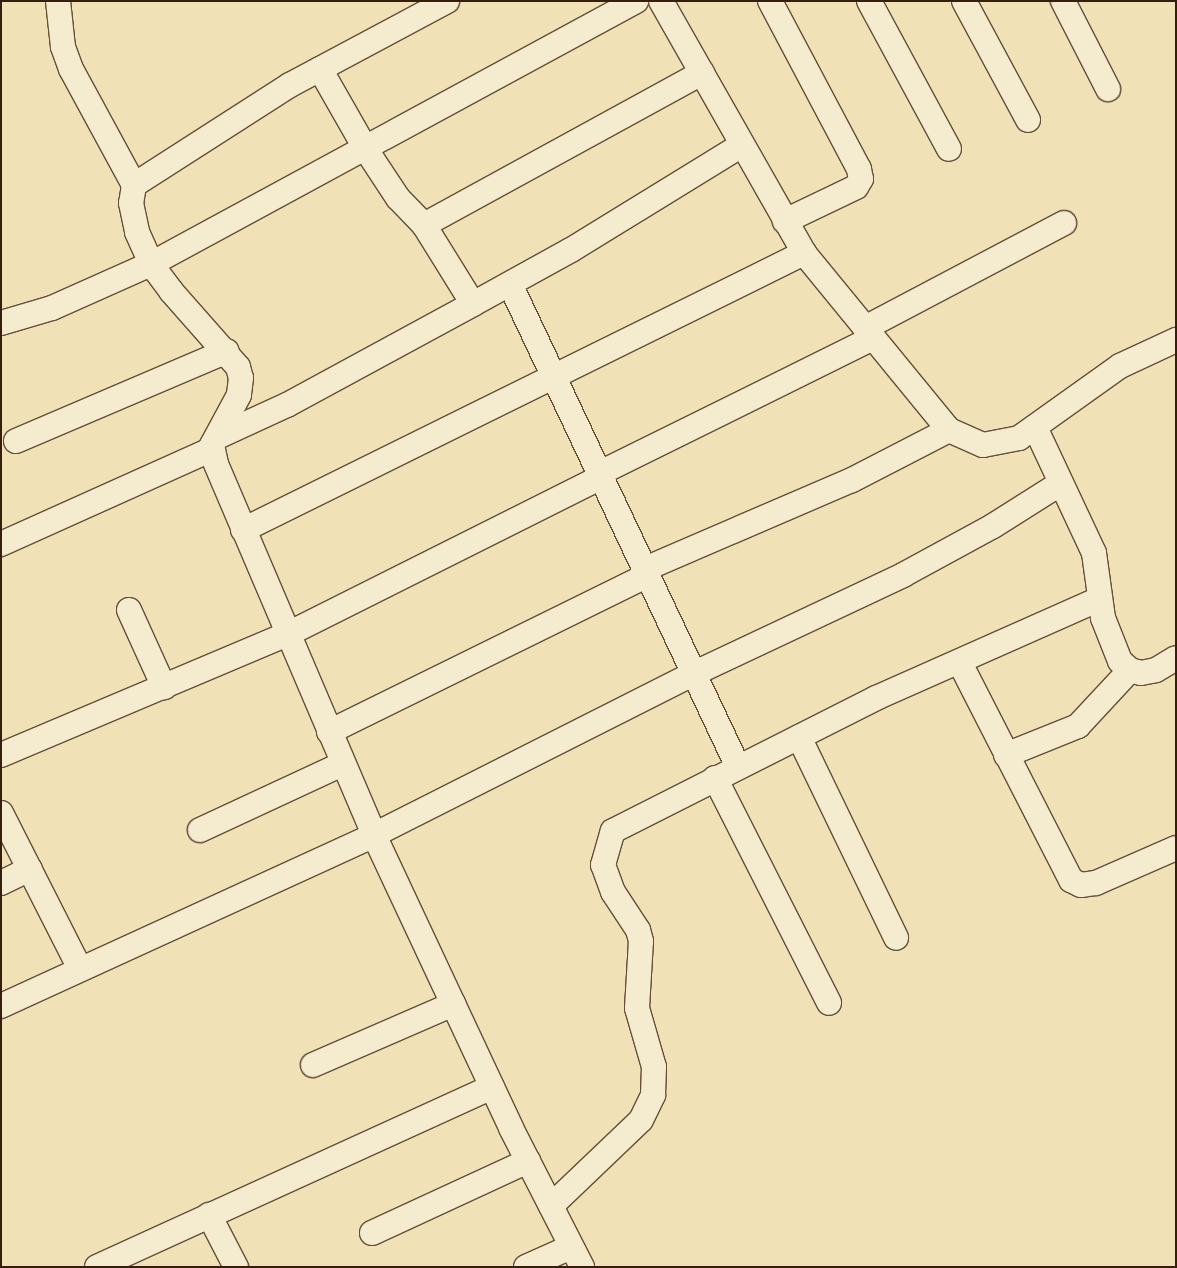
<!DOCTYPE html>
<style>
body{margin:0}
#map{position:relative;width:1177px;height:1268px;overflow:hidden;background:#f0e1b6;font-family:Vollkorn,serif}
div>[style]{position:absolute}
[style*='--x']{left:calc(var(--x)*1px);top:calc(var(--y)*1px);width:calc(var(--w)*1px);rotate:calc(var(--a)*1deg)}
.roads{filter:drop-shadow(1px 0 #644f38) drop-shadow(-1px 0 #644f38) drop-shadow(0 1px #644f38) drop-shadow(0 -1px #644f38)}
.minor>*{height:24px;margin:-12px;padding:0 12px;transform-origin:12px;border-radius:12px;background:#f5ecd0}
span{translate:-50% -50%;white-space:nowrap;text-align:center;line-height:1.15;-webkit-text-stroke:4px #f5ecd0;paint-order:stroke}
.frame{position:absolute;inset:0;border:2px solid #351e0e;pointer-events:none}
</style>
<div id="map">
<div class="roads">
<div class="minor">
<i style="--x:58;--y:1;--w:46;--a:83.8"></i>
<i style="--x:63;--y:47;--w:23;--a:70"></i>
<i style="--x:71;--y:69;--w:132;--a:61.5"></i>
<i style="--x:134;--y:185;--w:18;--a:99"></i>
<i style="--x:131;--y:203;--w:30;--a:78"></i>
<i style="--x:137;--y:232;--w:35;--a:66"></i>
<i style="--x:151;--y:264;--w:34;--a:53"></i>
<i style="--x:171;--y:291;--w:101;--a:48.6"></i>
<i style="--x:238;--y:367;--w:11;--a:75"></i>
<i style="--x:241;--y:378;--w:17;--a:97"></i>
<i style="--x:239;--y:395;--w:57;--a:118.4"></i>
<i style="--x:212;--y:445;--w:19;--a:78"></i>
<i style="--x:216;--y:464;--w:403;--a:66.9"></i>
<i style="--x:374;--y:835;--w:323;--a:64.9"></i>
<i style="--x:511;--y:1128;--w:156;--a:62.9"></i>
<i style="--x:661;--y:1;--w:290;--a:60.4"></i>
<i style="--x:804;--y:253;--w:229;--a:50.7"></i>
<i style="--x:949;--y:430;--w:37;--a:24"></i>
<i style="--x:983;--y:445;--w:37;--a:-11"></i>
<i style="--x:1019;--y:438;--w:124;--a:-35.5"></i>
<i style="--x:1120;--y:366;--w:62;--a:-24.9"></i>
<i style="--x:770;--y:1;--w:190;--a:62.1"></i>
<i style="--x:859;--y:169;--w:10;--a:79"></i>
<i style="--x:861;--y:179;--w:9;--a:122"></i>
<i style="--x:856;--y:187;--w:79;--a:154.4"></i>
<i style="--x:869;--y:1;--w:168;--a:61.6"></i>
<i style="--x:964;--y:1;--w:135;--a:61.7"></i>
<i style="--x:1063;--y:1;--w:99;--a:62.9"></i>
<i style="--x:320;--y:69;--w:91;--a:60.3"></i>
<i style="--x:365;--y:148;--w:60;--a:56.6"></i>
<i style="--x:398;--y:198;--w:37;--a:46"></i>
<i style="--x:424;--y:225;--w:93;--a:58.2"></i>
<i style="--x:134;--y:185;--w:185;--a:-32.7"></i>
<i style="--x:290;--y:85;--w:178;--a:-28.1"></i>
<i style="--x:424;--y:225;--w:317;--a:-28.7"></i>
<i style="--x:510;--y:284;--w:534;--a:64.73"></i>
<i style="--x:1;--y:323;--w:53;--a:-16.4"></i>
<i style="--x:52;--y:308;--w:108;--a:-24"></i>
<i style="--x:151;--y:264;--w:552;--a:-28.47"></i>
<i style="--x:865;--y:328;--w:225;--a:-27.8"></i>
<i style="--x:1035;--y:427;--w:139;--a:64.9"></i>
<i style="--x:1094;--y:553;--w:66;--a:82.1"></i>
<i style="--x:1103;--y:618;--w:46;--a:68.4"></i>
<i style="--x:1120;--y:661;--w:13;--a:42"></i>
<i style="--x:1130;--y:670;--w:11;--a:15"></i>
<i style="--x:1141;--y:673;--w:15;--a:-11"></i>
<i style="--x:1156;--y:670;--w:23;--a:-31"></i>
<i style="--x:217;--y:437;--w:77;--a:-24.6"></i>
<i style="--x:287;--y:405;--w:212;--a:-28.5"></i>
<i style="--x:473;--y:304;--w:112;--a:-28.9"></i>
<i style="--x:571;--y:250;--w:201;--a:-31.6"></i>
<i style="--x:16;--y:441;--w:229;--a:-23.1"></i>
<i style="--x:600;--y:473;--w:305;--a:-26.3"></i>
<i style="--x:243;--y:530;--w:626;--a:-26.28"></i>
<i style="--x:1;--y:544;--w:231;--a:-24.2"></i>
<i style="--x:645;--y:569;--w:225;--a:-23.3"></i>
<i style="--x:852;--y:480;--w:109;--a:-27.3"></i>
<i style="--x:129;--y:610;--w:85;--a:65.6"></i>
<i style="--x:960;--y:663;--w:244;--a:62.9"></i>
<i style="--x:1071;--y:880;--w:11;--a:27"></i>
<i style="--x:1081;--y:885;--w:15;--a:-8"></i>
<i style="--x:1096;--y:883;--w:87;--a:-23.6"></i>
<i style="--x:329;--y:732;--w:356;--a:-26.2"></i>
<i style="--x:799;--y:737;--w:223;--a:64.2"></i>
<i style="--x:1;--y:755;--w:311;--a:-22.9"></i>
<i style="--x:288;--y:634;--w:351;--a:-26.6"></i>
<i style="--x:1006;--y:755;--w:78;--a:-21.9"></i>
<i style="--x:1078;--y:726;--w:76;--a:-47.1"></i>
<i style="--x:715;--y:778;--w:252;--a:63.1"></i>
<i style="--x:1;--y:813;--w:175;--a:63.1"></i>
<i style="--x:200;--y:830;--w:157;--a:-24.9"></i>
<i style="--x:1;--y:883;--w:32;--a:-26"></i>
<i style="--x:1;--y:1006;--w:410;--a:-24.6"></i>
<i style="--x:374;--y:835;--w:357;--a:-26.8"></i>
<i style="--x:693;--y:674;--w:232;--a:-25.2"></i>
<i style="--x:903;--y:575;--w:102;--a:-28.6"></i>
<i style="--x:993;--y:526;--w:80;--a:-32.3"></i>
<i style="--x:313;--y:1065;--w:153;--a:-23.5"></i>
<i style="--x:551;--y:1206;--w:124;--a:-43.7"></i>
<i style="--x:641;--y:1120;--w:28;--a:-64"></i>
<i style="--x:653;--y:1095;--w:28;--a:-88"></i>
<i style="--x:654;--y:1067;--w:61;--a:-106.1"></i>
<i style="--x:637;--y:1008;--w:67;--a:-86.6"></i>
<i style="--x:641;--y:941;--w:11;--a:-105"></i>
<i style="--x:638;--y:930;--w:45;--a:-123.3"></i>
<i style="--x:613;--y:892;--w:29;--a:-110"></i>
<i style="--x:603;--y:865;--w:35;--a:-74"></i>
<i style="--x:613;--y:831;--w:295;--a:-26.8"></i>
<i style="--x:876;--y:698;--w:244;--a:-23.9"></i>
<i style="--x:209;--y:1215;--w:59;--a:62.6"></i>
<i style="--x:372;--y:1233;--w:172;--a:-24.8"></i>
<i style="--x:97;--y:1267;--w:434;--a:-24.5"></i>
<i style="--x:526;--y:1267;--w:49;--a:-24"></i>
</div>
</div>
<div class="frame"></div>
</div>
